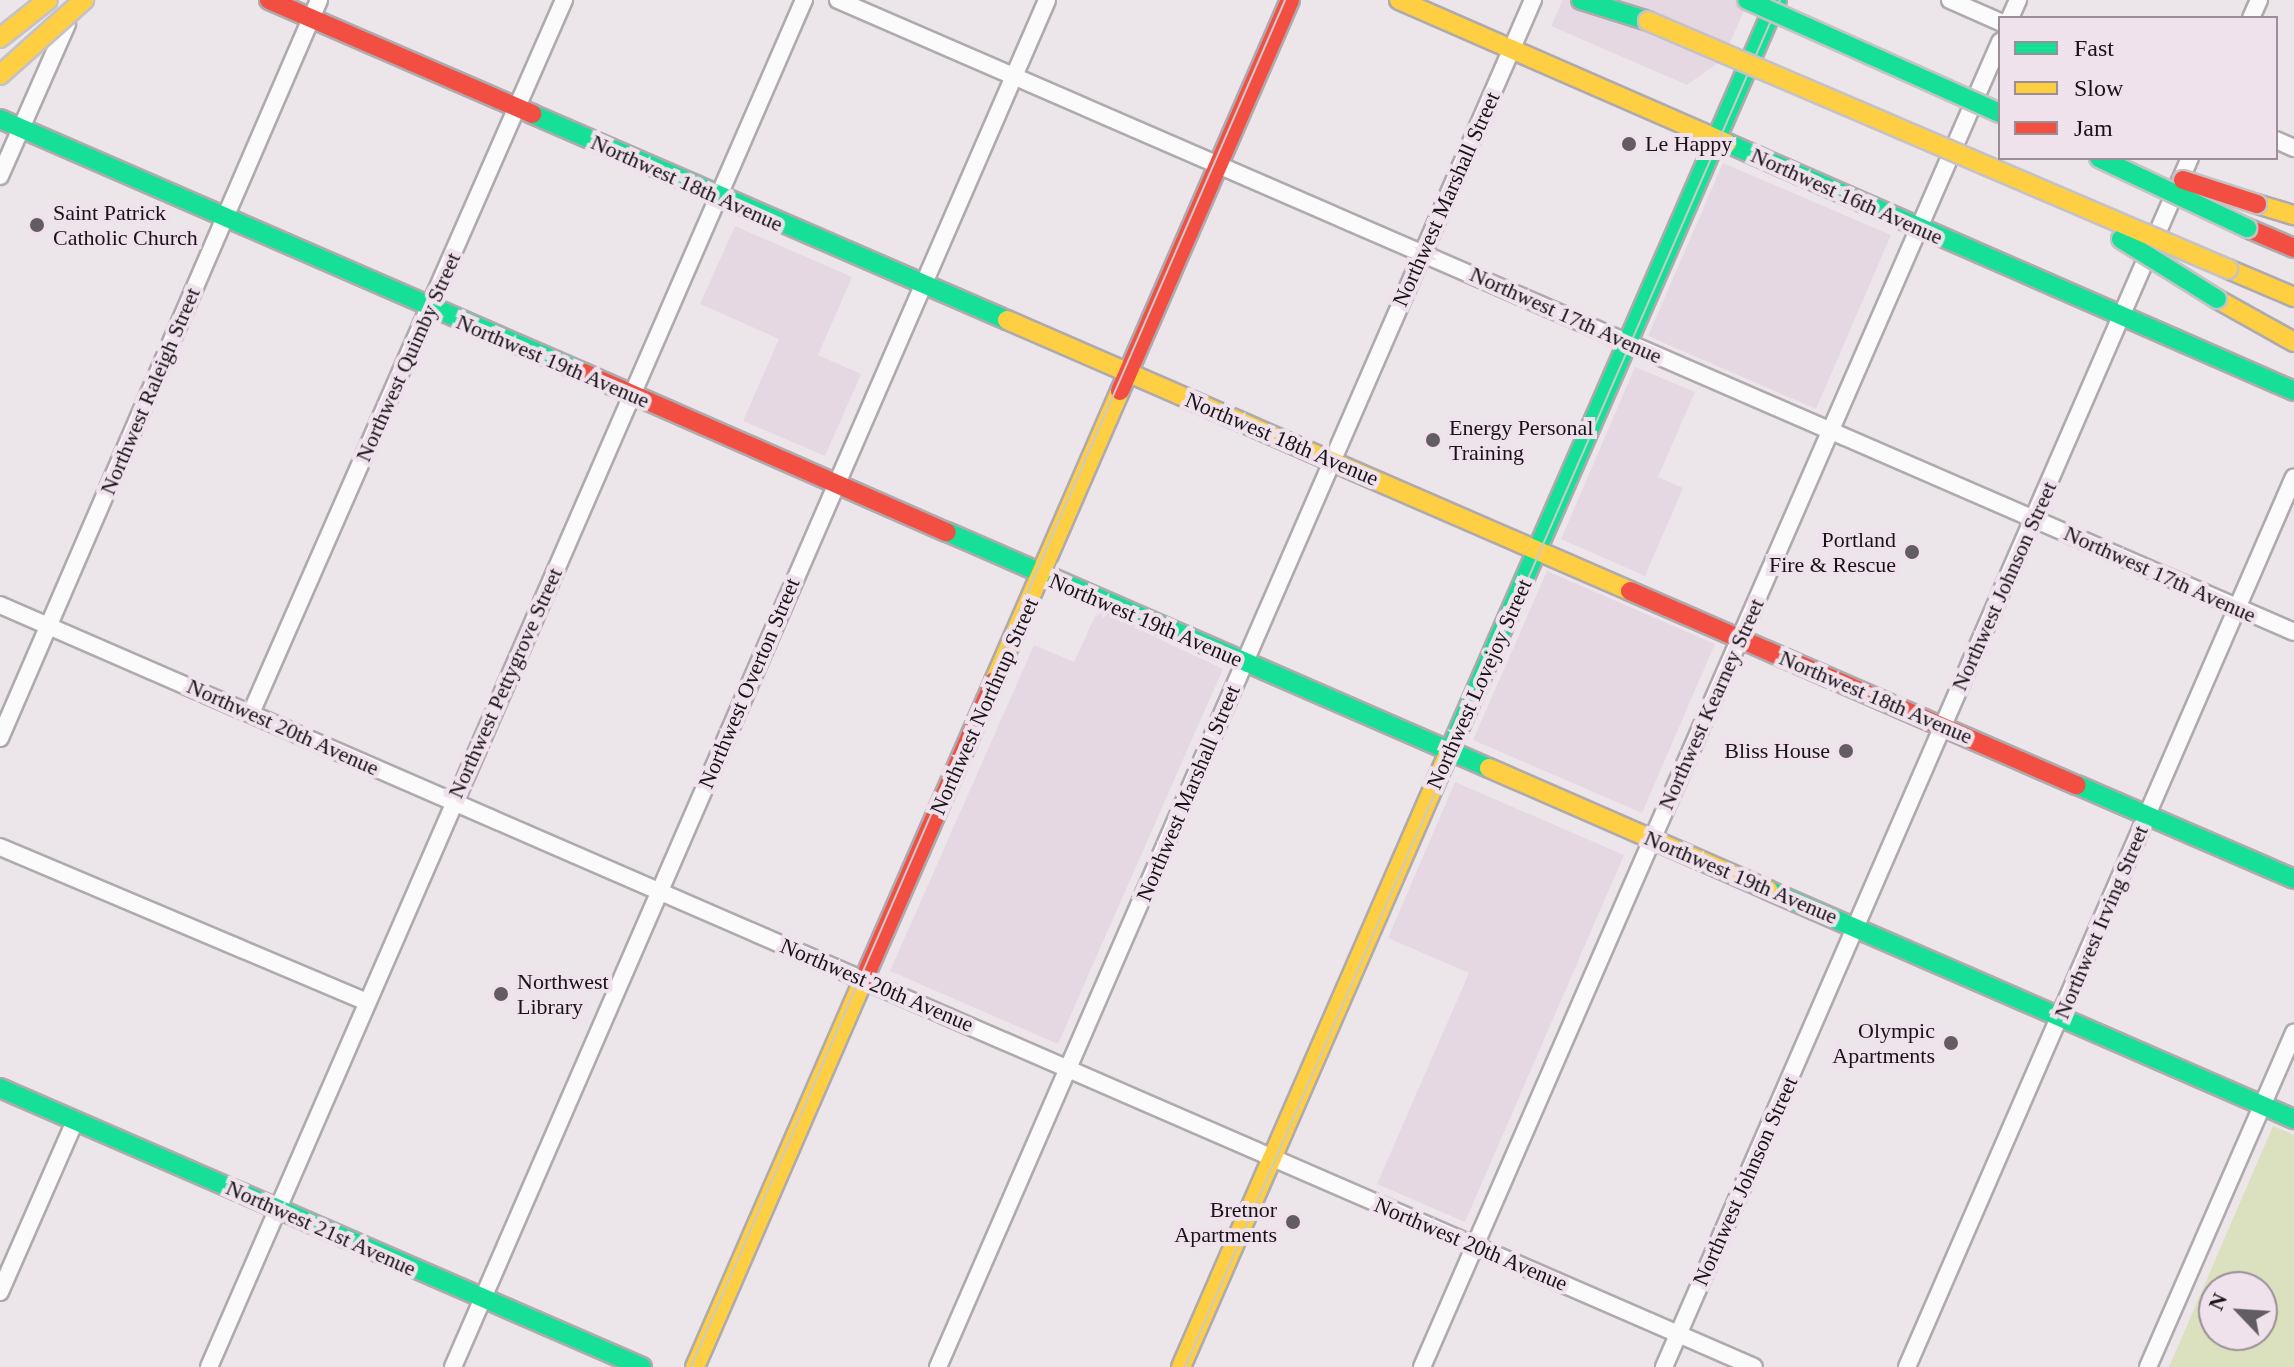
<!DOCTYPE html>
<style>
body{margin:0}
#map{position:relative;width:2294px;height:1367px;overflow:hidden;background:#ece6eb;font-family:Georgia,serif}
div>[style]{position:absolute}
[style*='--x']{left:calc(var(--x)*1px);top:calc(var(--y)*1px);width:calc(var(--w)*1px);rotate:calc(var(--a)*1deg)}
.built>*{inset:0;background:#e6d8e2}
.green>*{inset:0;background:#dbe0bf}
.roads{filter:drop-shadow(2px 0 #afaaad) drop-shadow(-2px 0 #afaaad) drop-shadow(0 2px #afaaad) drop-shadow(0 -2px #afaaad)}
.street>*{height:16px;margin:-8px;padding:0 8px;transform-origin:8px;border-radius:8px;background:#fcfbfc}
.fast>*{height:18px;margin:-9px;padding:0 9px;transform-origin:9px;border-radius:9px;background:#16e098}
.slow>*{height:18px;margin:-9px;padding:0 9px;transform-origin:9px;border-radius:9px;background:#ffcf43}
.jam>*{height:18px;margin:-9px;padding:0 9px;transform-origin:9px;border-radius:9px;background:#f24e42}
.tram>*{height:2px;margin:-1px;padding:0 1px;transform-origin:1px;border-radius:1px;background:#cbc9cb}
.bridges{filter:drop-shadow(2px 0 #c5c2c5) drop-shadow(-2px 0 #c5c2c5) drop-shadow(0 2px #c5c2c5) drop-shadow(0 -2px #c5c2c5)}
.fast-bridge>*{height:18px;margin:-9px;padding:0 9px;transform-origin:9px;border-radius:9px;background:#16e098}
.slow-bridge>*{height:18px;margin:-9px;padding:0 9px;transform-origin:9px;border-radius:9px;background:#ffcf43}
.jam-bridge>*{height:18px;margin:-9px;padding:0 9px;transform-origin:9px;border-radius:9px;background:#f24e42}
.dots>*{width:22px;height:22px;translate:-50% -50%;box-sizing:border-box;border:4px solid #f0e2ec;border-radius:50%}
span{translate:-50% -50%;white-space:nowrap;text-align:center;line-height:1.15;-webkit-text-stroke:8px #f0e2ec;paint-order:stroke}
.poi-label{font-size:22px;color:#181317}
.left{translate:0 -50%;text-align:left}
.right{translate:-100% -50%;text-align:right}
.street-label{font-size:22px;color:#181317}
.legend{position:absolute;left:1998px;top:16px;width:280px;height:144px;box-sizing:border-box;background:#f0e2ec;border:2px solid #9a8f97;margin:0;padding:10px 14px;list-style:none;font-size:24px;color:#181317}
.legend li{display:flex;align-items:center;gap:16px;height:40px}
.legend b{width:40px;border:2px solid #9a8f97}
.north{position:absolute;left:2198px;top:1271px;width:80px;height:80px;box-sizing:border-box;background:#f0e2ec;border:2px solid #9a8f97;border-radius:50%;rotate:295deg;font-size:22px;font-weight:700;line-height:32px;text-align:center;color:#181317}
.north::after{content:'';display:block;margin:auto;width:28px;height:36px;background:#625d61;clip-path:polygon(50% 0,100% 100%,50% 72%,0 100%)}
</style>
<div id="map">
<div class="built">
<i style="clip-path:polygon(1563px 0,1749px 0,1722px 60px,1687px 85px,1551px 26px)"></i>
<i style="clip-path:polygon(1723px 163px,1891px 235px,1816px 409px,1648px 336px)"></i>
<i style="clip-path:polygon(735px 226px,852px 277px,818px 355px,861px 374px,825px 456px,743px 421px,779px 339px,700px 304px)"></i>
<i style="clip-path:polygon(1635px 367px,1695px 392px,1658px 477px,1683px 488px,1645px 576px,1561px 539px)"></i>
<i style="clip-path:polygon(1547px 571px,1715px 644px,1642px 813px,1473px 740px)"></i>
<i style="clip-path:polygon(1098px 610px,1223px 669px,1058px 1044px,890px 971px,1034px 645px,1074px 662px)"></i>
<i style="clip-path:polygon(1455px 782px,1624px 855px,1465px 1222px,1377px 1184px,1469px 973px,1388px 938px)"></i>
</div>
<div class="green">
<i style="clip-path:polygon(evenodd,2273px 1126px,2294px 1135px,2294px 1367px,2169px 1367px,2273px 1126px,2214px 1287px,2262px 1287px,2262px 1335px,2214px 1335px,2214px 1287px)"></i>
</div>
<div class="roads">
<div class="street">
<i style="--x:838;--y:0;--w:1587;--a:23.46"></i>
<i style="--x:1950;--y:0;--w:55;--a:23.7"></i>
<i style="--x:2010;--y:18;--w:20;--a:-66"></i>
<i style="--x:2251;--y:18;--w:20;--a:-66"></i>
<i style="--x:2276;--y:140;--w:20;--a:24"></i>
<i style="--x:0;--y:176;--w:166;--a:-66.2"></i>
<i style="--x:0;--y:605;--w:1912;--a:23.48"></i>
<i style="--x:251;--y:713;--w:779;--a:-66.3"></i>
<i style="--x:0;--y:738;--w:804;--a:-66.62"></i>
<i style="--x:0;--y:847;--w:398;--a:22.9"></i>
<i style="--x:0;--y:1292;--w:187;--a:-66.3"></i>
<i style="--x:209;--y:1367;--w:1491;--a:-66.48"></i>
<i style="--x:453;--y:1367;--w:1490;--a:-66.51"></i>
<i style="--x:938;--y:1367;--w:1491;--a:-66.48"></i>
<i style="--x:1422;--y:1367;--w:1446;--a:-66.43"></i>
<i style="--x:1664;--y:1367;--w:1318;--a:-66.49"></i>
<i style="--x:1907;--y:1367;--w:970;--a:-66.5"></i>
<i style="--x:2148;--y:1367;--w:365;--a:-66.4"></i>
</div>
<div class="fast">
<i style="--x:1581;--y:0;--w:70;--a:17.4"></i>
<i style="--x:532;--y:114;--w:518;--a:23.45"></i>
<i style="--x:0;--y:119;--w:637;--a:23.51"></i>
<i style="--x:1727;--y:143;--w:619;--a:23.62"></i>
<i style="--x:947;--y:532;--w:591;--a:23.53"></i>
<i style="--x:1448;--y:754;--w:823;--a:-66.43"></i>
<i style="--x:2077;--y:785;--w:236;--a:23.4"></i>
<i style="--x:1768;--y:890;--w:574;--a:23.53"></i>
<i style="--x:0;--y:1088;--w:700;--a:23.49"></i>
</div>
<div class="slow">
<i style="--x:1399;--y:0;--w:358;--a:23.6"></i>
<i style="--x:2257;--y:204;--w:39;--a:17"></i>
<i style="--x:2228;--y:269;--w:72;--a:23"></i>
<i style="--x:2217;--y:299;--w:88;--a:29.2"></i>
<i style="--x:1007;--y:320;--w:679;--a:23.51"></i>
<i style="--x:994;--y:681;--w:316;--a:-66.5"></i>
<i style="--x:1489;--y:768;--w:305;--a:23.6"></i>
<i style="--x:695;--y:1367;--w:423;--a:-66.5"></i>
<i style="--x:1181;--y:1367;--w:669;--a:-66.46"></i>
</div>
<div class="jam">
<i style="--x:269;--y:0;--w:287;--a:23.4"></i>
<i style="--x:2247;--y:228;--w:51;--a:23.1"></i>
<i style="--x:584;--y:373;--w:396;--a:23.7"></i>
<i style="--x:1120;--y:391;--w:426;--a:-66.5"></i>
<i style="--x:1630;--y:591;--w:487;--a:23.5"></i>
<i style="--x:864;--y:979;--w:325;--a:-66.4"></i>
</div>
</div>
<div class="tram">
<i style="--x:691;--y:1367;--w:1490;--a:-66.51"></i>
<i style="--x:1185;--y:1367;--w:1491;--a:-66.48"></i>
</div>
<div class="bridges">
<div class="fast-bridge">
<i style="--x:1747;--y:0;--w:277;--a:24.1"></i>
<i style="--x:2099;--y:158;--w:164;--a:25.3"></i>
<i style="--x:2121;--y:239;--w:113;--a:32"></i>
</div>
<div class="slow-bridge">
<i style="--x:1648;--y:21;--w:631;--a:23.15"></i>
<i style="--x:0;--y:38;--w:61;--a:-38.4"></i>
<i style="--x:0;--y:75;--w:113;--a:-41.8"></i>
</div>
<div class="jam-bridge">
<i style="--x:2183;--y:180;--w:78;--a:18"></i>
</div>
</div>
<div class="dots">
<i style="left:1629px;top:144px;background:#625d61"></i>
<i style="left:37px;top:225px;background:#625d61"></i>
<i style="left:1433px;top:440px;background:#625d61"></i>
<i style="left:1912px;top:552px;background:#625d61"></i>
<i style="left:1846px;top:751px;background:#625d61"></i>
<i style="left:501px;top:994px;background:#625d61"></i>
<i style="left:1951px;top:1043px;background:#625d61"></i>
<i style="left:1293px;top:1222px;background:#625d61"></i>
</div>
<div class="poi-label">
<span class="left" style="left:1645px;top:144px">Le Happy</span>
<span class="left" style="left:53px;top:225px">Saint Patrick<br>Catholic Church</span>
<span class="left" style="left:1449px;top:440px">Energy Personal<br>Training</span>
<span class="right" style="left:1896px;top:552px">Portland<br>Fire &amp; Rescue</span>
<span class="right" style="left:1830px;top:751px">Bliss House</span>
<span class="left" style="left:517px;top:994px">Northwest<br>Library</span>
<span class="right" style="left:1935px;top:1043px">Olympic<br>Apartments</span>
<span class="right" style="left:1277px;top:1222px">Bretnor<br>Apartments</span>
</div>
<div class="street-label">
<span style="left:687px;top:183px;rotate:24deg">Northwest 18th Avenue</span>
<span style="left:1847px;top:196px;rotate:24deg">Northwest 16th Avenue</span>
<span style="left:1446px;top:199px;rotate:-66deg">Northwest Marshall Street</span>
<span style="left:1566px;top:315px;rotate:24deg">Northwest 17th Avenue</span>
<span style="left:408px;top:357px;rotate:-66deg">Northwest Quimby Street</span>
<span style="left:553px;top:361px;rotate:23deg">Northwest 19th Avenue</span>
<span style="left:150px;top:391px;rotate:-67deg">Northwest Raleigh Street</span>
<span style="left:1282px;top:439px;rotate:23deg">Northwest 18th Avenue</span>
<span style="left:2160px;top:574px;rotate:24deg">Northwest 17th Avenue</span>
<span style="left:2004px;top:586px;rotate:-66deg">Northwest Johnson Street</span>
<span style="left:1146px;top:620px;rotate:23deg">Northwest 19th Avenue</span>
<span style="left:505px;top:683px;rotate:-66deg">Northwest Pettygrove Street</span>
<span style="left:749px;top:683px;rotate:-67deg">Northwest Overton Street</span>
<span style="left:1479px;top:684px;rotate:-66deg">Northwest Lovejoy Street</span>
<span style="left:1876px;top:697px;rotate:23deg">Northwest 18th Avenue</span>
<span style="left:1711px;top:704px;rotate:-66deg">Northwest Kearney Street</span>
<span style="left:984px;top:706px;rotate:-66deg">Northwest Northrup Street</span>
<span style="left:283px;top:727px;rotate:24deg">Northwest 20th Avenue</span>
<span style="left:1188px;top:793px;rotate:-67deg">Northwest Marshall Street</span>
<span style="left:1741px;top:877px;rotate:23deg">Northwest 19th Avenue</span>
<span style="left:2101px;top:922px;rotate:-67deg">Northwest Irving Street</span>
<span style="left:877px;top:985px;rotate:23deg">Northwest 20th Avenue</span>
<span style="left:1745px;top:1181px;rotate:-66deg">Northwest Johnson Street</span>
<span style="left:321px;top:1228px;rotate:24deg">Northwest 21st Avenue</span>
<span style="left:1471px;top:1244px;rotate:23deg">Northwest 20th Avenue</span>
</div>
<ul class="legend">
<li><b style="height:10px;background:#16e098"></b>Fast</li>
<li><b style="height:10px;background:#ffcf43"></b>Slow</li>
<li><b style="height:10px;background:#f24e42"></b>Jam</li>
</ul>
<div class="north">N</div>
</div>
